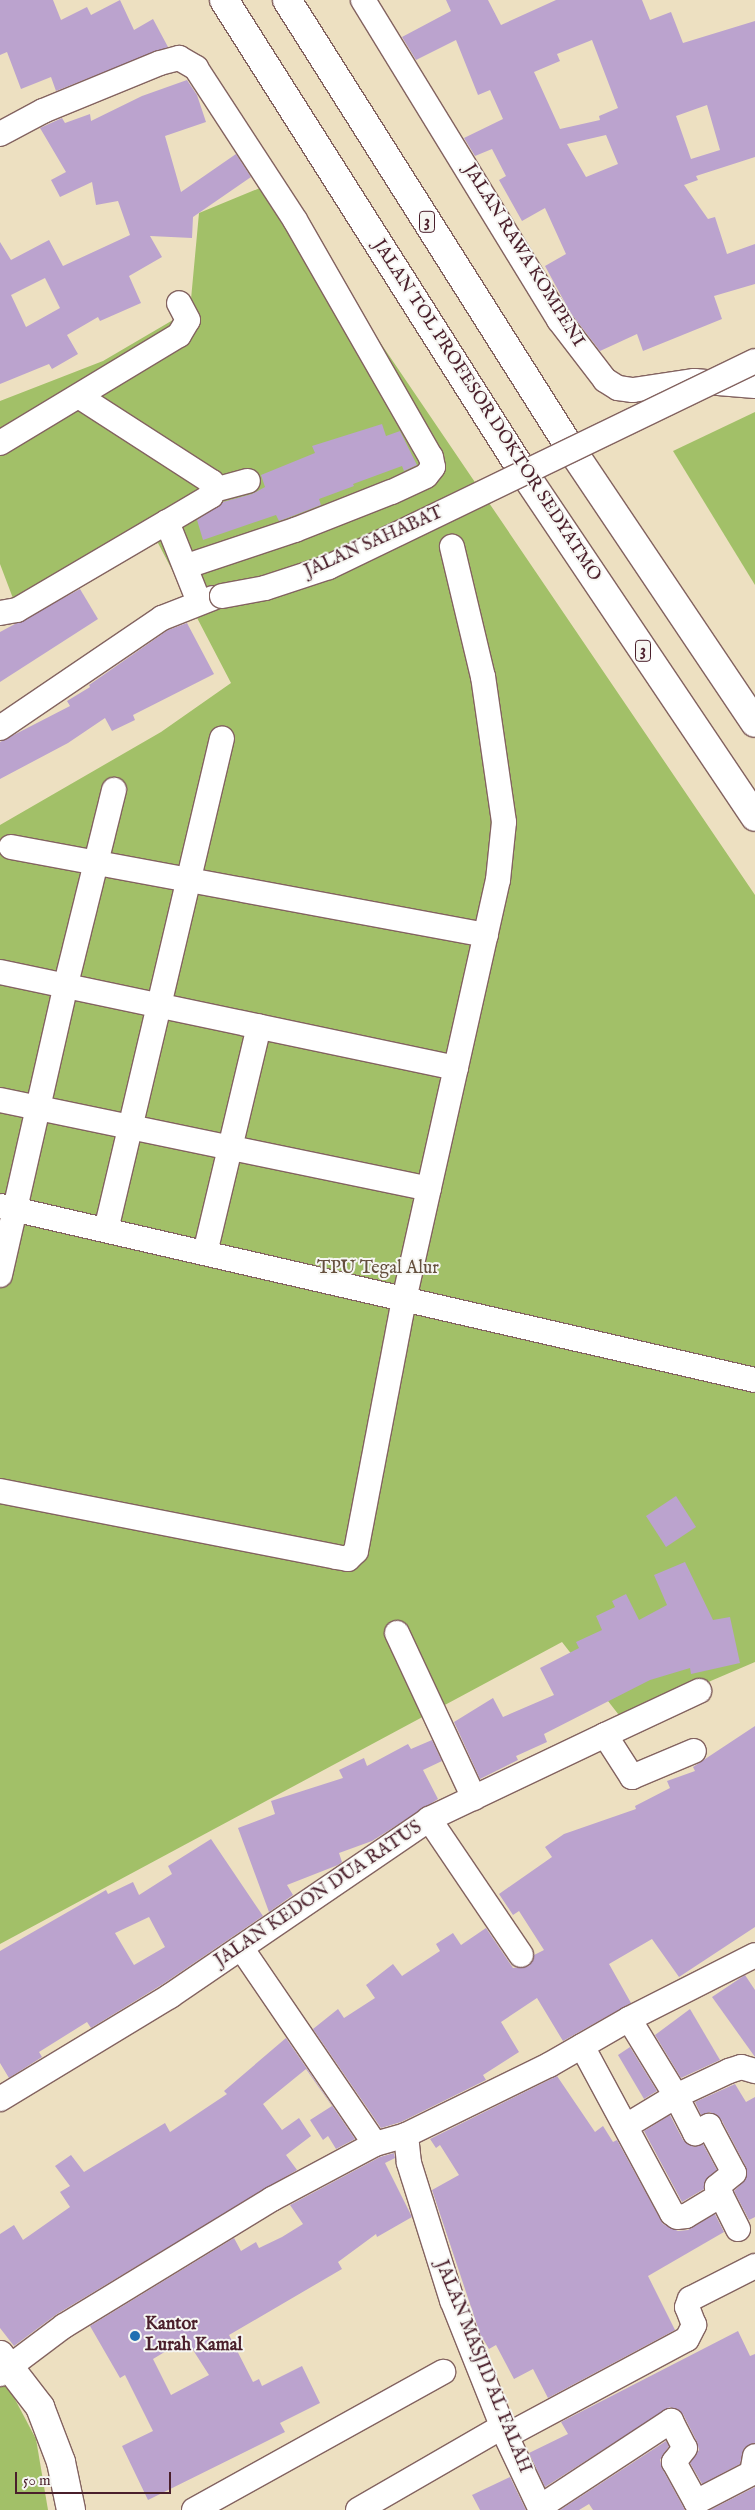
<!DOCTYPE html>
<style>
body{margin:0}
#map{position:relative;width:755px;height:2510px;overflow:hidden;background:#ede0c1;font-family:"IM FELL English",serif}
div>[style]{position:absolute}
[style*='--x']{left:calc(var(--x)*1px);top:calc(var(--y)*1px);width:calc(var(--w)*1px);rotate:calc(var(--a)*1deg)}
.green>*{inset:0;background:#a2c068}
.building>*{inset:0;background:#bba3ce}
.roads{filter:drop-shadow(1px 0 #836360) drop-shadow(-1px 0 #836360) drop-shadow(0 1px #836360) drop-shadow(0 -1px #836360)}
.minor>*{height:24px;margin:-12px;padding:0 12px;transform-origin:12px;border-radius:12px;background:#fff}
.major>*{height:28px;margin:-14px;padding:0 14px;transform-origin:14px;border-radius:14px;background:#fff}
.highway>*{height:28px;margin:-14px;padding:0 14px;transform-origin:14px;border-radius:14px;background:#fff}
.bridges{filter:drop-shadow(1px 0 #836360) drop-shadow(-1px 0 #836360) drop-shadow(0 1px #836360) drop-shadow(0 -1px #836360)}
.minor-bridge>*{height:24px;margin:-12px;padding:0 12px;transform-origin:12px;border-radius:12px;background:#fff}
.dots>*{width:14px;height:14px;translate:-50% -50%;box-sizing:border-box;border:2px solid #f6f6f2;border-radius:50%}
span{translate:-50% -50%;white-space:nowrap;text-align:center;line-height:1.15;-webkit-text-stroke:4px #f6f6f2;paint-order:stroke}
.shield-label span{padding:1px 4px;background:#f6f6f2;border:1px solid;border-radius:4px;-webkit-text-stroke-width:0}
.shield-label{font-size:16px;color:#4a1f2b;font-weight:700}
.street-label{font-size:18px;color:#4a1f2b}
.park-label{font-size:18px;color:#644f3d}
.poi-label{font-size:18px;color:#4a1f2b;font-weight:700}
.left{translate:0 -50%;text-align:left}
.scale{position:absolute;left:15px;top:2472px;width:156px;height:22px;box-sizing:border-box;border:2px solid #4a1f2b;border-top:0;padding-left:6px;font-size:15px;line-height:18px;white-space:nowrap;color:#4a1f2b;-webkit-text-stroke:4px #f6f6f2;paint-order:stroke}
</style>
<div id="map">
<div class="green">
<i style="clip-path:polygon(272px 183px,755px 895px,755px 1662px,622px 1719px,562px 1642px,0 1944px,0 825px,161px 732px,231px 683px,158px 543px,14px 601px,0 564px,0 401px,103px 361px,190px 310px,199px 213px)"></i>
<i style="clip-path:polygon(755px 412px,755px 585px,673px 451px)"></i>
<i style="clip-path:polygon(0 2371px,36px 2439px,48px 2510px,0 2510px)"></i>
</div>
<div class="building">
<i style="clip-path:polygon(0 0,53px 0,61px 20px,87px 7px,91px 15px,120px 0,134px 30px,153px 19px,168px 47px,56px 91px,51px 77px,21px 89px,7px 52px,0 55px)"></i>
<i style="clip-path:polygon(evenodd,446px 0,488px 0,501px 25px,556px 0,642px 0,650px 20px,671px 12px,683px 43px,755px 21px,755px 157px,696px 176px,698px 180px,684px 185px,708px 219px,715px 217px,727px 254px,755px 244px,755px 284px,714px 296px,722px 319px,643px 351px,637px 334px,600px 351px,570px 312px,545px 266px,566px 254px,545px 208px,522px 221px,499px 180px,506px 176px,492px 149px,475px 156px,464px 138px,503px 119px,490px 90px,478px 95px,456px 40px,416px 60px,402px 37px,451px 11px,446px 0,592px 40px,618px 108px,599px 116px,600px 120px,560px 129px,534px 72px,560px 61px,557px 54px,592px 40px,446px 0,707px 105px,720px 150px,691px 159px,676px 116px,707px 105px,446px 0,606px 135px,618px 164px,586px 177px,567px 144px,606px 135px)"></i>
<i style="clip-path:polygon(evenodd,187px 80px,197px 95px,206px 122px,165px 136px,181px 192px,236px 154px,251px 177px,193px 217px,192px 238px,150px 236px,162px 257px,129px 276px,141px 303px,100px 321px,98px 317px,67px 335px,78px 354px,52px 369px,49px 364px,0 384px,0 242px,11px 260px,49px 240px,63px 266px,130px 235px,118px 201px,96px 205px,92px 182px,60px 197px,51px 180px,66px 172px,40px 128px,62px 118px,65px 123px,90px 114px,91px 121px,142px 96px,187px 80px,45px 278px,60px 308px,26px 327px,11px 295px,45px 278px)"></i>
<i style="clip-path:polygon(382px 424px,386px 436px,400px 431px,417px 465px,404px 471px,402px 466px,353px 484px,354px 486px,319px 499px,321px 505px,290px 517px,279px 521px,276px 515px,203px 540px,197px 520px,223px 502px,252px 494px,265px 487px,261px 475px,315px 453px,312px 446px)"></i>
<i style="clip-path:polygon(80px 589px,98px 619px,0 682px,0 632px)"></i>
<i style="clip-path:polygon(187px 623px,214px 674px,133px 715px,135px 720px,112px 731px,105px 718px,68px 743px,0 779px,0 742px,70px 706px,67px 701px,90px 687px,89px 685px,168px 630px)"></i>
<i style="clip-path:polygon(676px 1496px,696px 1527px,666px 1547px,646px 1516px)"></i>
<i style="clip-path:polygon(685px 1562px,713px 1620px,730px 1617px,740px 1663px,691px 1674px,690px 1668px,650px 1680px,544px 1734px,547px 1742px,516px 1756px,518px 1760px,480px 1779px,454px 1722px,493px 1698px,503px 1717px,554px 1695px,540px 1668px,579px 1648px,576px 1642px,602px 1630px,596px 1616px,615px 1607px,612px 1601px,626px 1594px,639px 1620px,667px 1605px,654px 1575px)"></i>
<i style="clip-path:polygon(755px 1726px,755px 1927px,679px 1977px,652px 1939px,609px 1964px,631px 2003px,563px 2041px,537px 1998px,501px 2022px,519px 2052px,483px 2075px,486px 2080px,401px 2122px,381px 2128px,313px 2029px,338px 2009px,344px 2018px,375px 1998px,366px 1985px,393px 1964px,402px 1976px,440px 1951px,436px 1944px,453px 1933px,461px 1945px,486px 1928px,513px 1968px,529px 1966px,534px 1955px,544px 1950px,519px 1911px,513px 1915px,499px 1894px,552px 1857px,545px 1847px,564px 1834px,636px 1809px,635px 1806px,670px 1788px,667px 1781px,695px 1771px,693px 1767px)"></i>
<i style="clip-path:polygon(432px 1740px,442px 1761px,423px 1770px,438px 1799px,372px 1841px,339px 1853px,342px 1862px,338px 1865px,287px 1885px,293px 1895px,269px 1912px,238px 1828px,275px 1814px,271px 1801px,343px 1778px,339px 1770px,364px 1758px,367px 1766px,408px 1744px,411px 1749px)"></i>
<i style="clip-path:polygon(evenodd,211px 1839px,263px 1916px,163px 1984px,91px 2028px,87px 2022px,39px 2052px,42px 2057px,9px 2078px,0 2063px,0 1951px,106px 1890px,108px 1894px,133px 1882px,139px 1895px,172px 1874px,168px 1866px,211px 1839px,149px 1917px,165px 1947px,134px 1965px,115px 1933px,149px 1917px)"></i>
<i style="clip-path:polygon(745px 1975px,755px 1990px,755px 2057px,712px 1997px)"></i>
<i style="clip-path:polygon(690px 2009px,720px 2060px,681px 2078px,655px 2035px)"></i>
<i style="clip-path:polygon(286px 2038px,355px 2139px,336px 2149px,328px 2136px,323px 2140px,310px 2120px,332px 2106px,306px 2069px,263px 2104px,282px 2130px,299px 2118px,311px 2136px,286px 2155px,297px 2170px,57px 2314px,14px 2346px,0 2328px,0 2234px,14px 2225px,23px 2240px,70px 2207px,60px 2192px,70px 2186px,55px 2166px,71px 2155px,84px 2172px,165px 2123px,170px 2132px,227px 2094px,224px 2091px)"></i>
<i style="clip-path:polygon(630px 2047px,657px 2091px,644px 2099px,618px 2055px)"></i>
<i style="clip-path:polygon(557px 2076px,595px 2132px,603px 2126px,613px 2142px,617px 2140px,663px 2224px,678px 2231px,688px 2230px,715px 2214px,724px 2232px,648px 2276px,675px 2330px,548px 2398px,533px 2369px,514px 2379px,496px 2345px,489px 2349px,480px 2334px,432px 2190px,459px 2175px,440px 2145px,436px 2148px,430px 2139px)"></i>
<i style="clip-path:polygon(735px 2084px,746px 2102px,755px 2097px,755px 2217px,749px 2220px,734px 2191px,746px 2179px,746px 2167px,721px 2119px,710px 2112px,701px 2115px,695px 2102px)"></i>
<i style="clip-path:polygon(670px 2115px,683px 2140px,694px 2147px,703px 2144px,717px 2170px,705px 2181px,704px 2189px,682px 2202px,644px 2131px)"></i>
<i style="clip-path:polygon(evenodd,394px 2153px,395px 2158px,385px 2163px,412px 2217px,377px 2237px,376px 2234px,338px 2262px,342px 2269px,229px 2335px,253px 2382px,259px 2379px,262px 2386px,302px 2366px,320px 2403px,280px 2423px,285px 2432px,148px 2500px,122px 2446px,153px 2431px,125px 2375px,120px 2378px,90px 2326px,234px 2238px,241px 2251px,256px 2242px,259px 2248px,282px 2237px,303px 2224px,290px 2205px,380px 2157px,394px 2153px,186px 2339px,209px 2375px,171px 2395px,153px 2359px,186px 2339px)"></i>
<i style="clip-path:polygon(738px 2331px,750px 2356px,755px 2354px,755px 2443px,744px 2448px,740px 2464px,702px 2484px,690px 2463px,699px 2450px,697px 2442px,683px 2414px,670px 2407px,545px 2487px,529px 2453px,568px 2434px,561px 2422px)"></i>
<i style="clip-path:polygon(666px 2441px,669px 2446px,660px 2460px,662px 2468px,685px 2510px,593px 2510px,589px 2504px,579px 2510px,560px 2510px)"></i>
<i style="clip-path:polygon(510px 2477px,526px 2510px,480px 2510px,472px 2495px)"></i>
<i style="clip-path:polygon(755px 2487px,755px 2510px,710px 2510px)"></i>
</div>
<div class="roads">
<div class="minor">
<i style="--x:363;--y:0;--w:375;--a:58.5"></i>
<i style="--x:559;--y:320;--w:76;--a:52.5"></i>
<i style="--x:605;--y:380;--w:15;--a:32"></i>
<i style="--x:618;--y:388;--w:15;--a:8"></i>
<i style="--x:633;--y:390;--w:62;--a:-8.4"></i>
<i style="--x:694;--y:381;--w:61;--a:4.7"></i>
<i style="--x:0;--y:134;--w:49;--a:-28.1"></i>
<i style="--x:43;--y:111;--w:126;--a:-22.3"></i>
<i style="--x:160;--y:63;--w:20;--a:-15"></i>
<i style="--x:179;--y:58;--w:20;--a:30"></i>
<i style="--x:196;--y:68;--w:181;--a:56.9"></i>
<i style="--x:295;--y:220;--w:273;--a:60.2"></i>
<i style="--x:431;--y:457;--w:10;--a:79"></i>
<i style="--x:433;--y:467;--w:11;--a:128"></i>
<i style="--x:426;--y:476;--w:38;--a:155"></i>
<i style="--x:391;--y:492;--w:103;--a:158.4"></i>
<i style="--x:295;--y:530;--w:114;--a:161.6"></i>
<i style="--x:80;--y:397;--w:157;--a:32.8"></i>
<i style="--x:212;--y:482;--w:14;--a:94"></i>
<i style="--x:211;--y:496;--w:51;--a:149.4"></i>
<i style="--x:0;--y:443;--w:209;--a:-31.1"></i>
<i style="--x:179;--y:335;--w:17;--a:-59"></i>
<i style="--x:188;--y:320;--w:19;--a:-118"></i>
<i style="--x:214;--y:490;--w:35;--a:-15"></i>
<i style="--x:0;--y:613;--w:17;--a:-10"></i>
<i style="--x:17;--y:610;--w:174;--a:-30.4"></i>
<i style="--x:167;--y:522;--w:86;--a:68.2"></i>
<i style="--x:0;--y:728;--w:196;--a:-34.2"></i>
<i style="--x:162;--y:618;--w:55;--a:-21.4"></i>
<i style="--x:11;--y:847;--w:483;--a:10.5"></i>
<i style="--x:0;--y:972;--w:466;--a:11.9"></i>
<i style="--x:0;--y:1100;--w:438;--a:11.7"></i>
<i style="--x:0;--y:1206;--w:775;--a:12.98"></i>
<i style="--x:106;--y:1230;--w:505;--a:-76.73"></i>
<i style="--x:205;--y:1253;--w:233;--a:-76.6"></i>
<i style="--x:0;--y:1275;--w:298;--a:-77.2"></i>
<i style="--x:66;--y:984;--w:200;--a:-76.1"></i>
<i style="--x:0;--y:1491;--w:342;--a:11.1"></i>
<i style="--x:336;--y:1557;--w:12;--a:9"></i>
<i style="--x:348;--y:1559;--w:11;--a:-45"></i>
<i style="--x:356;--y:1551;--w:256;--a:-79.2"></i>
<i style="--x:404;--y:1300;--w:430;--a:-77.4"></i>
<i style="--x:498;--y:880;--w:58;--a:-84.1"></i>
<i style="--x:504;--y:822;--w:147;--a:-98.2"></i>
<i style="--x:483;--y:677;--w:134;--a:-103.4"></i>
<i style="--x:397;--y:1633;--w:182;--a:65"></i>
<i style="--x:605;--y:1735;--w:104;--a:-25.1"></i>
<i style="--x:429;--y:1819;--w:164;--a:55.9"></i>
<i style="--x:242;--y:1949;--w:236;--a:55.7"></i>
<i style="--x:629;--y:2019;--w:90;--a:58.6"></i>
<i style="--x:676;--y:2096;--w:42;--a:62.8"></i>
<i style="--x:695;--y:2133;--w:16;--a:-27"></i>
<i style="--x:709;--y:2126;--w:53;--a:62"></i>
<i style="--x:734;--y:2173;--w:22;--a:141"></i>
<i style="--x:717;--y:2187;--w:47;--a:63.4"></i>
<i style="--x:582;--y:2046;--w:190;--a:61.7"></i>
<i style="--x:672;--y:2213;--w:6;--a:39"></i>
<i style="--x:677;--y:2217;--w:9;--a:-6"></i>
<i style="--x:686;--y:2216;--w:41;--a:-31"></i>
<i style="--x:0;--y:2099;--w:199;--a:-31.2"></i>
<i style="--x:170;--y:1996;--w:314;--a:-34.3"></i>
<i style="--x:429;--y:1819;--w:195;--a:-25.5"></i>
<i style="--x:605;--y:1735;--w:50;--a:57.3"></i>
<i style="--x:632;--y:1777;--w:67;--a:-22.8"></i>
<i style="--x:626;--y:2126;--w:58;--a:-31"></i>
<i style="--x:676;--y:2096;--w:59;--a:-25.3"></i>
<i style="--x:729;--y:2071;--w:13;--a:-18"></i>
<i style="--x:741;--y:2067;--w:15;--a:16"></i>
<i style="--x:406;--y:2135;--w:28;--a:84"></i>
<i style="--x:409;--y:2163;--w:144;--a:72.6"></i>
<i style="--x:452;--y:2300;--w:146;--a:68.3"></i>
<i style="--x:506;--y:2436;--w:82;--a:64.7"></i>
<i style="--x:0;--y:2374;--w:80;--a:-36.9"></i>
<i style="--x:64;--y:2326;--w:244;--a:-31.4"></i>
<i style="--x:272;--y:2199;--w:117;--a:-28.1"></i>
<i style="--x:375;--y:2144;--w:32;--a:-16"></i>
<i style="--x:406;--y:2135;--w:159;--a:-26.1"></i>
<i style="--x:549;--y:2065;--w:92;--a:-29.9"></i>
<i style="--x:629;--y:2019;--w:141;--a:-26.9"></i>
<i style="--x:506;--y:2436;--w:205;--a:-28.2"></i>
<i style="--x:687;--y:2339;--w:16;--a:-63"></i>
<i style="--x:694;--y:2325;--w:19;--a:-111"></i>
<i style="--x:687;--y:2307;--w:9;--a:-69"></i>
<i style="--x:690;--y:2299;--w:73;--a:-26.9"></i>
<i style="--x:540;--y:2507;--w:157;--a:-33.3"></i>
<i style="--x:671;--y:2421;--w:30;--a:63"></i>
<i style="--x:685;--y:2448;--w:18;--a:128"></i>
<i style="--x:674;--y:2462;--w:46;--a:61.2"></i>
<i style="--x:696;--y:2502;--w:63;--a:-27.4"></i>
<i style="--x:752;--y:2473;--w:17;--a:-80"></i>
<i style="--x:194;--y:2510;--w:285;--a:-29"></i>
<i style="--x:358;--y:2510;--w:166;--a:-30"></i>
</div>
<div class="major">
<i style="--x:0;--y:2355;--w:66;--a:52.4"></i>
<i style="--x:40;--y:2407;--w:59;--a:69.1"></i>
<i style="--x:61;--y:2462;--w:49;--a:78.2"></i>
</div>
<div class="highway">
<i style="--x:224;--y:0;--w:549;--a:57.64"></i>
<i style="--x:518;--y:464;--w:425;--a:56.1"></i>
<i style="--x:287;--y:0;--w:524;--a:57.7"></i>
<i style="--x:567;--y:443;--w:337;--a:56.1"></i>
</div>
</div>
<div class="bridges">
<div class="minor-bridge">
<i style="--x:222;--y:596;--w:44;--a:-10.5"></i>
<i style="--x:265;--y:588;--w:67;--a:-18.2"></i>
<i style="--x:329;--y:567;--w:473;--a:-25.8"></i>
</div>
</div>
<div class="dots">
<i style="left:135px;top:2336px;background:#1f6fb2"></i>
</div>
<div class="shield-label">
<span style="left:427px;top:222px">3</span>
<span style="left:643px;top:651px">3</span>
</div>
<div class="street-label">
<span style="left:523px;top:256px;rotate:58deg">JALAN RAWA KOMPENI</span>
<span style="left:486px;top:411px;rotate:57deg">JALAN TOL PROFESOR DOKTOR SEDYATMO</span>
<span style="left:374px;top:543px;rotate:-24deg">JALAN SAHABAT</span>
<span style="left:319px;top:1895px;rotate:-34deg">JALAN KEDON DUA RATUS</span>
<span style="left:482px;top:2367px;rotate:68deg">JALAN MASJID AL FALAH</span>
</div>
<div class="park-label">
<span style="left:378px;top:1269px">TPU Tegal Alur</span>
</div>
<div class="poi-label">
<span class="left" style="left:145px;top:2336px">Kantor<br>Lurah Kamal</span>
</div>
<div class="scale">50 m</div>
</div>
